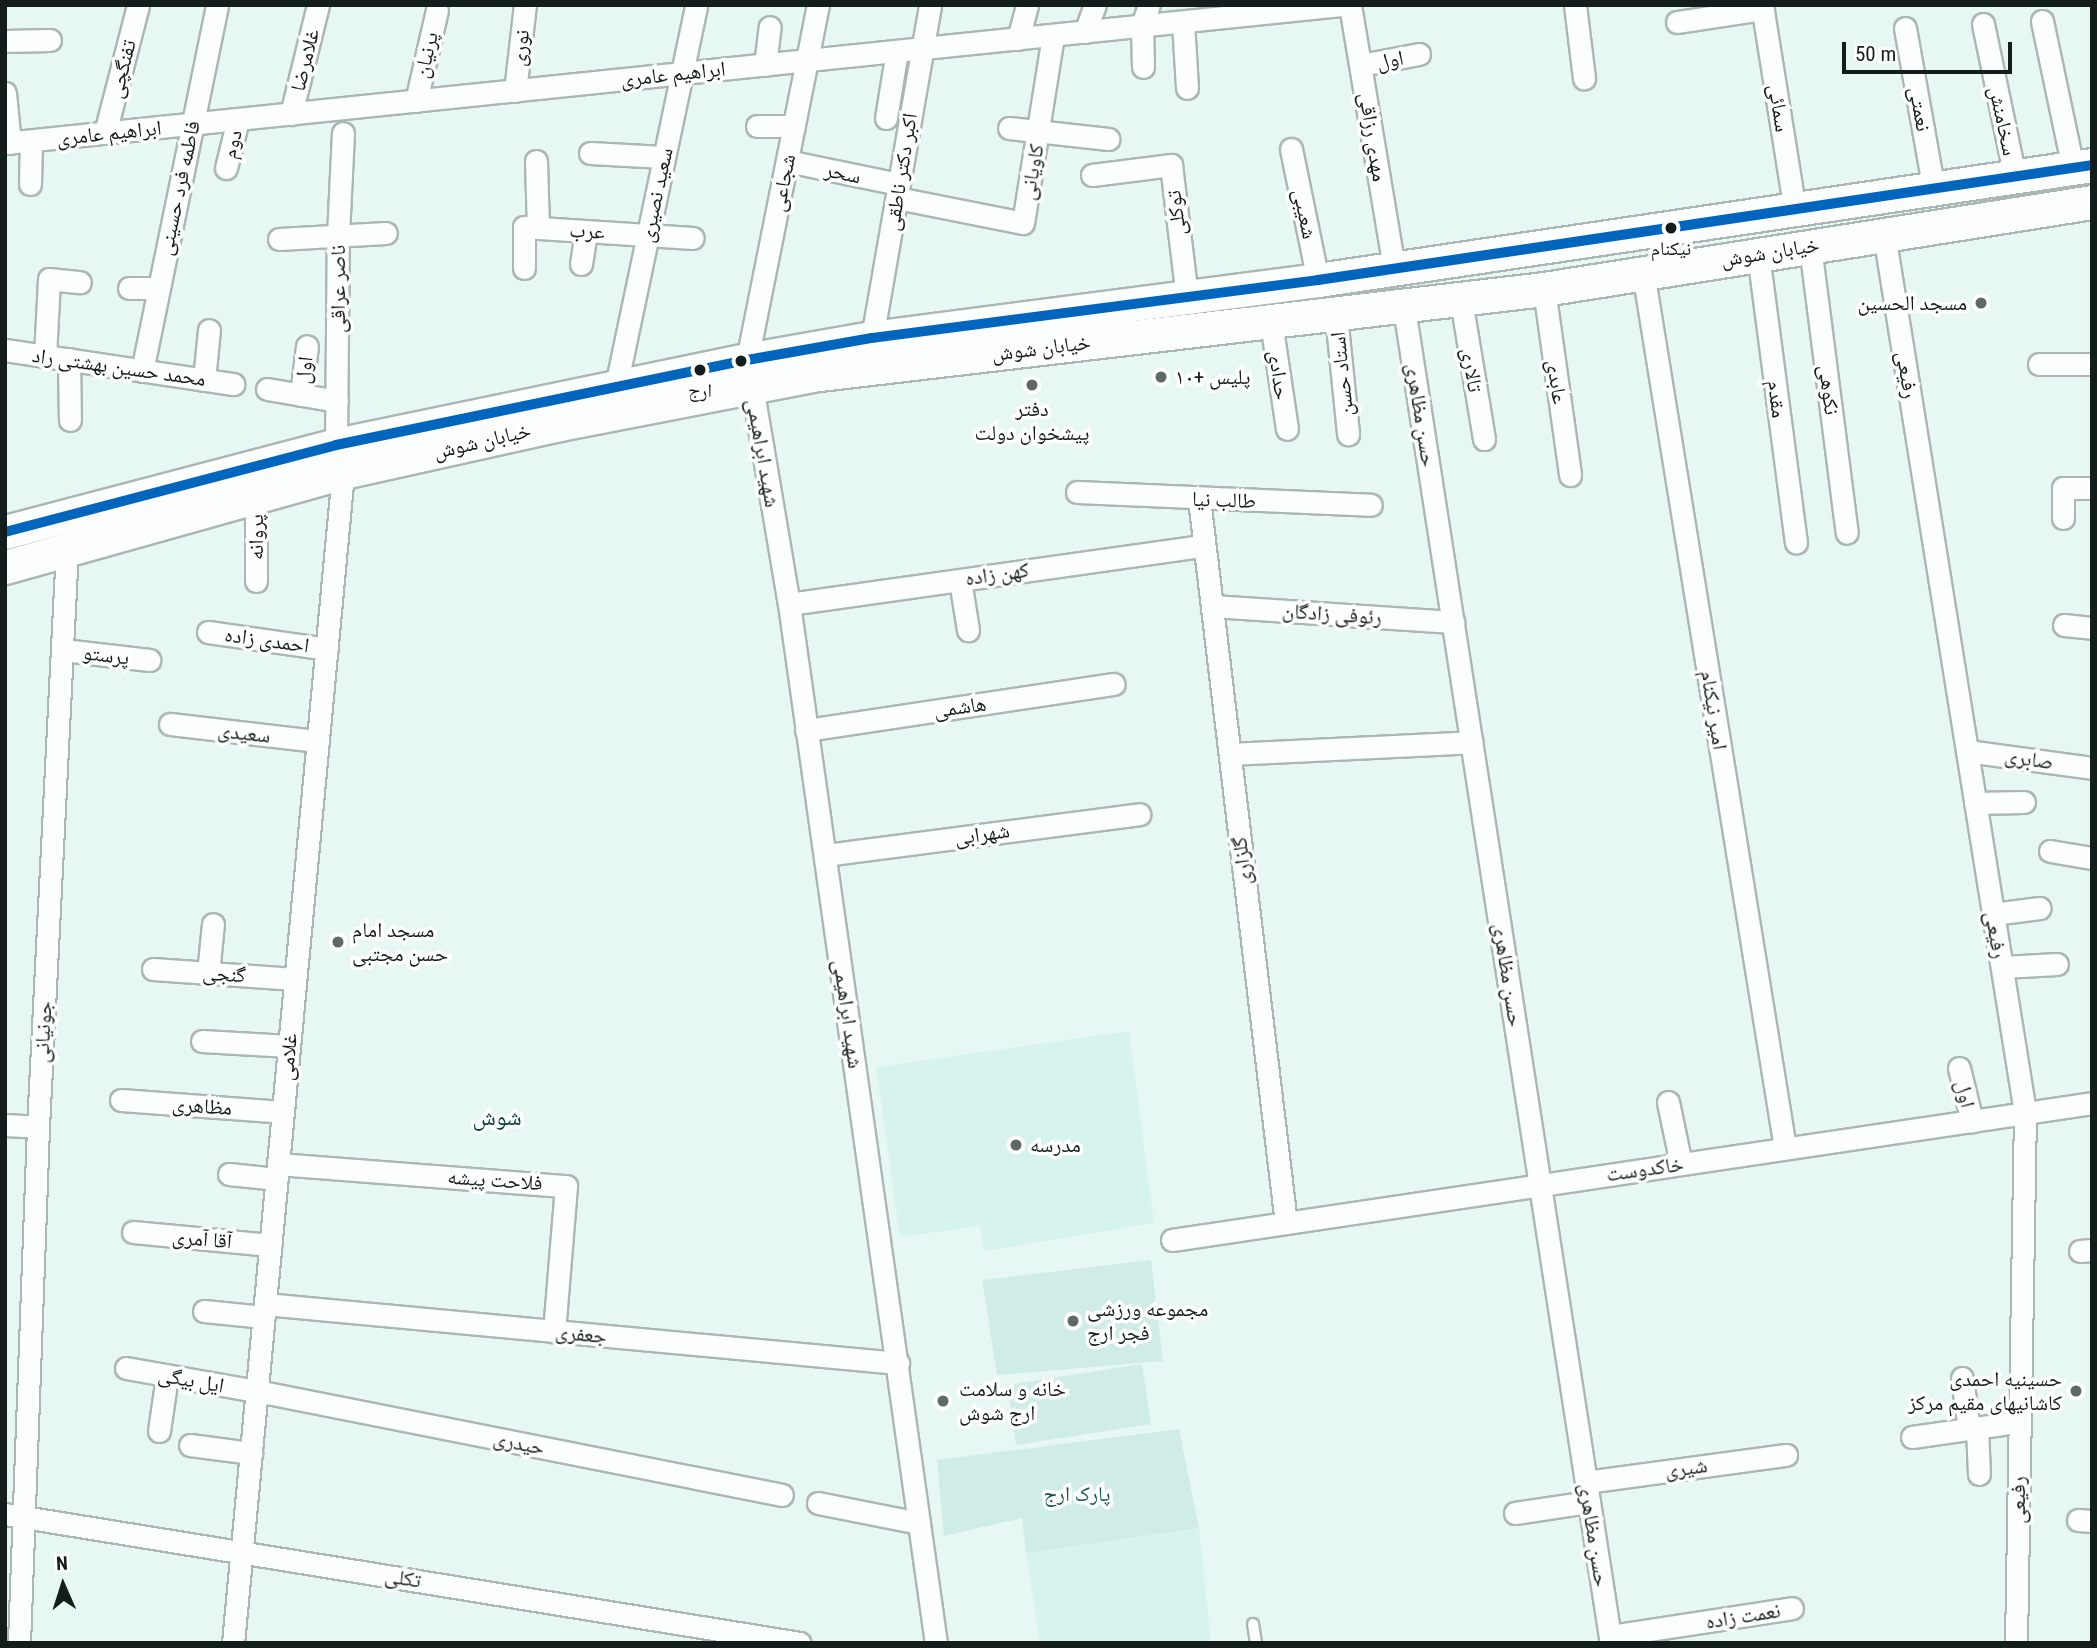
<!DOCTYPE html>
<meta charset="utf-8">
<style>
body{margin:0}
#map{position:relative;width:2097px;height:1648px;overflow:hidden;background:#e7f8f4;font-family:"Roboto Condensed","Noto Naskh Arabic",sans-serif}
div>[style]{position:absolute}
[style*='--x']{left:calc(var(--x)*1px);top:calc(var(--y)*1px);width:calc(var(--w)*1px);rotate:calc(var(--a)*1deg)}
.built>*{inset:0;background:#d6f3ed}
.green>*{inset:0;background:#d0ece7}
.roads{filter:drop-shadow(2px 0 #aab7b4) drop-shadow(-2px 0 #aab7b4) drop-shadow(0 2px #aab7b4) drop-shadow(0 -2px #aab7b4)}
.lane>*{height:10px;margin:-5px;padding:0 5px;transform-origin:5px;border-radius:5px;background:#fbfefd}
.street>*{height:21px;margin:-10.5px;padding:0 10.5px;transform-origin:10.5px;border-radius:10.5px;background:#fbfefd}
.primary>*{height:33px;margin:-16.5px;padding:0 16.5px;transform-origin:16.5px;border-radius:16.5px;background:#fbfefd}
.bus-1>*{height:10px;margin:-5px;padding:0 5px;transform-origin:5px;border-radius:5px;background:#0065bd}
.dots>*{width:19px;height:19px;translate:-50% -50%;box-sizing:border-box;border:4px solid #fff;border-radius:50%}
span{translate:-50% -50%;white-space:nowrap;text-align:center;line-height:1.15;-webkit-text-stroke:7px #fff;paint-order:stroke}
.bus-label{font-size:19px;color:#131d1b}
.street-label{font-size:21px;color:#131d1b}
.poi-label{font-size:21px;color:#131d1b}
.right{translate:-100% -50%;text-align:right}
.left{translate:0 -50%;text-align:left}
.park-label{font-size:21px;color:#15564d}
.neighbourhood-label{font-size:23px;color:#03433b}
.frame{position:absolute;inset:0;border:7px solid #131d1b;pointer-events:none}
.north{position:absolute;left:28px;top:1550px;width:70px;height:70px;-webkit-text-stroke:5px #fff;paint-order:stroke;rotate:357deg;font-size:19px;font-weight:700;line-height:28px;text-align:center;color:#131d1b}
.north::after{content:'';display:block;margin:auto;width:24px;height:32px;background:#131d1b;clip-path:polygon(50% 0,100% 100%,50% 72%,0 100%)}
.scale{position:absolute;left:1842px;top:42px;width:170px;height:32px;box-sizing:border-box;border:4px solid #131d1b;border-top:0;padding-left:9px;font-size:21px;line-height:24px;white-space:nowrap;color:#131d1b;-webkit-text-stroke:5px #fff;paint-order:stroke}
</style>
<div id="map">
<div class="built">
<i style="clip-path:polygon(1129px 1031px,1154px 1223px,984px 1251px,980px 1226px,900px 1237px,876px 1067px)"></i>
<i style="clip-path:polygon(1199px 1528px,1211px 1643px,1040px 1643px,1026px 1553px)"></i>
</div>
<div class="green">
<i style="clip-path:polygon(1151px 1260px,1163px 1361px,997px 1375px,982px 1280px)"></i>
<i style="clip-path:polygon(1142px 1364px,1151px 1424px,1016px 1445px,1007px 1385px)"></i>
<i style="clip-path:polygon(1179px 1429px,1199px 1528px,1026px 1553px,1022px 1518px,944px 1536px,937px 1460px)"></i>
</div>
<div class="roads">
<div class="lane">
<i style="--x:1253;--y:1624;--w:19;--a:81"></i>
</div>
<div class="street">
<i style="--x:1350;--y:5;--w:268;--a:80.5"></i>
<i style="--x:1575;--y:5;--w:74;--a:83"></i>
<i style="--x:1762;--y:5;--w:209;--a:80.9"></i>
<i style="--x:2042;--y:21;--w:150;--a:78.1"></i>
<i style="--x:1183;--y:22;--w:66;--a:86.5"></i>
<i style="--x:1677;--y:22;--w:87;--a:-8.6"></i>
<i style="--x:1983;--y:24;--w:156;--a:78.2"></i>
<i style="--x:1905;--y:28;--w:165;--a:79.9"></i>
<i style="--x:1085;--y:32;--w:29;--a:-70"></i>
<i style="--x:1018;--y:39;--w:35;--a:-75"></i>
<i style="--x:5;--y:41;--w:45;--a:-1.3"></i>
<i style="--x:765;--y:65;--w:38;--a:-83"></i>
<i style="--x:1361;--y:65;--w:59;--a:-10.7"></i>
<i style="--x:1143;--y:67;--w:41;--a:-91.4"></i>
<i style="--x:1142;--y:26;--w:22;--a:-72"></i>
<i style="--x:515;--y:91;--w:87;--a:-83.4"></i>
<i style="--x:5;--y:93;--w:50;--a:84.3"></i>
<i style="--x:416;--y:101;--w:93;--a:-77"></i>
<i style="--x:291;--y:114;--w:112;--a:-76.1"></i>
<i style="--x:886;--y:118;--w:68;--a:-80.7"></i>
<i style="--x:757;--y:126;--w:37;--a:0"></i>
<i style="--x:1009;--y:128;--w:100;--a:6.3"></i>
<i style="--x:105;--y:133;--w:132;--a:-75.5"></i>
<i style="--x:5;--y:143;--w:1343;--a:-5.9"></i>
<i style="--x:1291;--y:149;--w:134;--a:78.4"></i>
<i style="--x:590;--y:153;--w:74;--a:3.1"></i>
<i style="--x:536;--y:161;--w:67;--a:88.3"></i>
<i style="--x:787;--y:161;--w:114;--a:11.6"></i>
<i style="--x:226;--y:168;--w:50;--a:-76.2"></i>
<i style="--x:1092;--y:175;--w:80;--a:-7.2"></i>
<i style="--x:1171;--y:165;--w:134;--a:83.1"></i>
<i style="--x:30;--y:184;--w:43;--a:-88.7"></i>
<i style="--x:897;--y:198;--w:128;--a:11.2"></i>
<i style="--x:1023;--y:223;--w:190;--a:-80.9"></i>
<i style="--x:1884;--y:234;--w:889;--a:80.88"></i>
<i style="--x:2025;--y:1112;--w:531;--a:90.97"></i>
<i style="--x:279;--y:239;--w:107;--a:-3.2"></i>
<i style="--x:1810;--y:246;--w:289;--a:82.7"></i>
<i style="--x:1758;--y:254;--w:291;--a:82.5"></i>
<i style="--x:581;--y:264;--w:33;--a:-81"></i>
<i style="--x:524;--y:268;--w:41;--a:-90"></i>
<i style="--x:524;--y:227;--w:169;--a:3.7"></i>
<i style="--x:1643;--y:272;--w:887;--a:80.79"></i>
<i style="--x:129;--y:288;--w:30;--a:0"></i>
<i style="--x:1544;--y:289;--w:188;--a:82"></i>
<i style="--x:1461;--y:300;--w:141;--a:80.6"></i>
<i style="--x:1404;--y:308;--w:1351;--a:81.19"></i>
<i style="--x:1336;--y:315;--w:120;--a:84.2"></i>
<i style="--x:1271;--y:322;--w:108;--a:81.5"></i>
<i style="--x:872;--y:338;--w:338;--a:-80.1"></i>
<i style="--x:5;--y:350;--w:231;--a:8.5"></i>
<i style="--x:45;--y:356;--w:77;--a:-87"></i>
<i style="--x:49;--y:279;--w:31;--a:6"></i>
<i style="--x:69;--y:359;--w:61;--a:89.1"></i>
<i style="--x:747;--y:360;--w:362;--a:-78.7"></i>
<i style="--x:2039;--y:364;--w:53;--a:0"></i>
<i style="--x:142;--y:371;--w:374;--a:-78.4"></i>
<i style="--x:204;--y:380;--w:50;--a:-84.3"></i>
<i style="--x:616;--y:386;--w:389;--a:-78.1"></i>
<i style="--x:752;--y:386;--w:221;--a:80.4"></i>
<i style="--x:789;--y:604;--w:1049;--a:81.95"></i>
<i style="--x:267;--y:389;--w:71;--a:9.7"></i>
<i style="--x:301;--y:395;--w:49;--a:-83"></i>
<i style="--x:336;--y:445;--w:210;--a:-89.5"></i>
<i style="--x:338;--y:235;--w:102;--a:-87.2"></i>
<i style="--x:1077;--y:492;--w:294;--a:2.5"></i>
<i style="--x:1199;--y:499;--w:729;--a:83.15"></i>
<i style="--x:2063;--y:518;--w:30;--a:-90"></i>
<i style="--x:2063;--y:488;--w:29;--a:0"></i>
<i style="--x:960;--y:580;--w:51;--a:80.9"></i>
<i style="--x:256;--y:581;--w:87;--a:-90"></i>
<i style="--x:789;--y:604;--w:419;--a:-8"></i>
<i style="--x:1212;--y:606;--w:242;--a:3.8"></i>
<i style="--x:2064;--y:625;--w:28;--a:6"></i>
<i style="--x:208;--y:632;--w:120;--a:8.1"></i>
<i style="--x:63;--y:650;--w:87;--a:6.6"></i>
<i style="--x:170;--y:724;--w:149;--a:6.6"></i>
<i style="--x:806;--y:730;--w:311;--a:-8.5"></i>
<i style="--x:1967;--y:751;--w:126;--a:7.7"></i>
<i style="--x:1230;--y:754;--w:242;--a:-2.8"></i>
<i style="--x:1975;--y:803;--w:49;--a:-1.2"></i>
<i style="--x:2050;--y:851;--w:43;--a:9.5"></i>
<i style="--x:825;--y:855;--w:317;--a:-7.4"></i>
<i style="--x:1993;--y:914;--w:47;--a:-7.3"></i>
<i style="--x:2002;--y:967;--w:55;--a:-3.1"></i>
<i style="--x:153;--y:969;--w:142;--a:4"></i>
<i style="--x:208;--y:973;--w:49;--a:-84.2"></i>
<i style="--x:202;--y:1041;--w:87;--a:3.3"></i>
<i style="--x:1959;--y:1068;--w:55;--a:76.2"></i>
<i style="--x:121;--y:1100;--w:162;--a:4.2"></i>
<i style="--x:1668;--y:1102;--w:63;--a:78.2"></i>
<i style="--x:5;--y:1125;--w:33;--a:3"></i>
<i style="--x:278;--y:1164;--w:289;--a:4.4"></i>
<i style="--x:566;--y:1186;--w:146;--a:94.7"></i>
<i style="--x:229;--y:1174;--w:48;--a:5.9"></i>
<i style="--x:133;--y:1232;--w:138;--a:5.4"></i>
<i style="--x:1172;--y:1240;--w:930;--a:-8.47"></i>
<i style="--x:2080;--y:1251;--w:12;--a:-5"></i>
<i style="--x:265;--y:1304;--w:636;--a:5.32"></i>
<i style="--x:204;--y:1311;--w:60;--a:5.7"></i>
<i style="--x:126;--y:1368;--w:133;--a:10"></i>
<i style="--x:257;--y:1391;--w:535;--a:11.2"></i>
<i style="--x:1962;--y:1378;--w:51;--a:82.2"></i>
<i style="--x:1977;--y:1427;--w:47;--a:87.6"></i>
<i style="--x:159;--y:1431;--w:56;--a:-81.7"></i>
<i style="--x:1912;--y:1437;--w:107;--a:-8.1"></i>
<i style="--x:190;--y:1445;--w:62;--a:7.5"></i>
<i style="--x:1586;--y:1482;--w:202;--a:-7.7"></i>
<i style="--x:818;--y:1503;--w:103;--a:11.2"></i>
<i style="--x:1515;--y:1513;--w:75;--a:-8.5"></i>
<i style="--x:5;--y:1514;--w:805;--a:9.22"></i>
<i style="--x:2078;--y:1520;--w:14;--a:4"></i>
<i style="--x:1610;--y:1636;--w:184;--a:-8.7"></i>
<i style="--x:19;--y:1643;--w:516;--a:-87.89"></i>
<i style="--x:38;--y:1127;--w:580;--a:-87.13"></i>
<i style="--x:233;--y:1643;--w:1176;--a:-84.63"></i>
</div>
<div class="primary">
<i style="--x:5;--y:532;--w:342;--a:-14.7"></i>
<i style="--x:336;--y:445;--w:420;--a:-11.7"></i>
<i style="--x:747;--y:360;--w:127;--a:-10"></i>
<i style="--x:872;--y:338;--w:450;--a:-7.4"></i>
<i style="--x:1318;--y:280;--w:782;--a:-8.45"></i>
<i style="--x:5;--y:567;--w:351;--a:-15.7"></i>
<i style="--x:343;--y:472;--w:222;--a:-12.5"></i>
<i style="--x:560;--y:424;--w:256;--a:-11"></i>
<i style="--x:811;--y:375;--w:738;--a:-6.69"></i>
<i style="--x:1544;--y:289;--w:555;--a:-9.02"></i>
</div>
</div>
<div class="bus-1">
<i style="--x:5;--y:532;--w:342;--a:-14.7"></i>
<i style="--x:336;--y:445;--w:420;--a:-11.7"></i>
<i style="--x:747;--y:360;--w:127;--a:-10"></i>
<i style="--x:872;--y:338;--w:450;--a:-7.4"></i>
<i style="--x:1318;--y:280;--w:782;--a:-8.45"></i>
</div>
<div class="dots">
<i style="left:1671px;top:228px;background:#131d1b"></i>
<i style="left:1981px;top:303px;background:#5d6a67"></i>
<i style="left:741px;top:361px;background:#131d1b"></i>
<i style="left:700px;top:370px;background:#131d1b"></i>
<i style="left:1161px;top:377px;background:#5d6a67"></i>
<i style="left:1032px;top:385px;background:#5d6a67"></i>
<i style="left:338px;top:942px;background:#5d6a67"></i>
<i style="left:1016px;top:1145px;background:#5d6a67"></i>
<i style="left:1073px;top:1321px;background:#5d6a67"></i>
<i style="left:2076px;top:1391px;background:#5d6a67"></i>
<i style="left:943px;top:1401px;background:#5d6a67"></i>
</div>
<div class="bus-label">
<span style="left:1671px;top:249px">نیکنام</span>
<span style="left:700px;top:391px">ارج</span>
</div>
<div class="street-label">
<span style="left:520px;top:48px;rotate:-83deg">نوری</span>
<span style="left:426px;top:55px;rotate:-77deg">پرنیان</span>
<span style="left:305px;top:60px;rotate:-76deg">غلامرضا</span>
<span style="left:1390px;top:60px;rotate:-11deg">اول</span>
<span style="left:122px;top:69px;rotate:-76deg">تفنگچی</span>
<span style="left:673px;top:74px;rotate:-6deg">ابراهیم عامری</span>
<span style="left:1779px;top:108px;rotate:81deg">سمائی</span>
<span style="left:1920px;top:109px;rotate:80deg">نعمتی</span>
<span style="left:2003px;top:121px;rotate:78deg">سخامنش</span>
<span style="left:109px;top:133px;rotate:-6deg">ابراهیم عامری</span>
<span style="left:1373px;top:137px;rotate:81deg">مهدی رزاقی</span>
<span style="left:232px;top:144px;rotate:-76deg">دوم</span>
<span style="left:901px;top:172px;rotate:-81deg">اکبر دکتر ناطقی</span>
<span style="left:1032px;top:172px;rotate:-80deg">کاویانی</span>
<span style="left:843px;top:173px;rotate:12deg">سحر</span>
<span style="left:783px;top:183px;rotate:-79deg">شجاعی</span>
<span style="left:179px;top:188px;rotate:-78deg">فاطمه فرد حسینی</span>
<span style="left:656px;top:195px;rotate:-78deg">سعید نصیری</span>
<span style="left:1176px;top:213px;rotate:-97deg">توکلی</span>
<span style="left:1305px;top:214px;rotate:79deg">شعیبی</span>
<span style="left:587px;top:231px;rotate:3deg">عرب</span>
<span style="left:1770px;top:252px;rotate:-9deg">خیابان شوش</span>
<span style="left:338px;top:289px;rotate:-90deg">ناصر عراقی</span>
<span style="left:1041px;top:348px;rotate:-7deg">خیابان شوش</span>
<span style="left:119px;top:367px;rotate:8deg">محمد حسین بهشتی راد</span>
<span style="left:304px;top:370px;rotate:-83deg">اول</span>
<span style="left:1472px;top:370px;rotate:81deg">تالاری</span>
<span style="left:1342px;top:374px;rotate:-96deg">استاد حسن</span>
<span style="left:1279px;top:375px;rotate:82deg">حدادی</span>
<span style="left:1907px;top:375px;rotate:81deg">رفیعی</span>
<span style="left:1557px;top:382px;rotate:82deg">عابدی</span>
<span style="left:1829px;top:390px;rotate:83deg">نکوهی</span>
<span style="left:1777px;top:399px;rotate:83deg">مقدم</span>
<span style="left:1421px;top:415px;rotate:81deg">حسن مظاهری</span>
<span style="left:482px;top:441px;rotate:-13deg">خیابان شوش</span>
<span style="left:763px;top:453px;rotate:80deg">شهید ابراهیمی</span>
<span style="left:1224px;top:500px;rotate:2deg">طالب نیا</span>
<span style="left:256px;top:537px;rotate:-90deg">پروانه</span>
<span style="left:997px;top:574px;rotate:-8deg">کهن زاده</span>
<span style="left:1332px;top:614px;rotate:4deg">رئوفی زادگان</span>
<span style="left:267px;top:640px;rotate:8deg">احمدی زاده</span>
<span style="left:106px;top:655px;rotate:7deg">پرستو</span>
<span style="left:960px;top:707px;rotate:-8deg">هاشمی</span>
<span style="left:1714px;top:710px;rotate:81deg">امیر نیکنام</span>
<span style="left:244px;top:733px;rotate:6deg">سعیدی</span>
<span style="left:2029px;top:759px;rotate:8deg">صابری</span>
<span style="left:982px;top:834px;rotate:-8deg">شهرابی</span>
<span style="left:1242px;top:861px;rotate:-97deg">گلزاری</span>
<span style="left:1996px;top:935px;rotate:81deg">رفیعی</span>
<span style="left:224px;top:974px;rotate:4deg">گنجی</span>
<span style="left:1508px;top:975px;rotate:81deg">حسن مظاهری</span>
<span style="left:848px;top:1014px;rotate:82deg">شهید ابراهیمی</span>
<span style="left:43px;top:1032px;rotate:-87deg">جونیانی</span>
<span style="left:288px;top:1057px;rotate:-85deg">غلامی</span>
<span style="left:1965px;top:1094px;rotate:76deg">اول</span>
<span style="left:202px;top:1106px;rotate:4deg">مظاهری</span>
<span style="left:1645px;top:1169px;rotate:-8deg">خاکدوست</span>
<span style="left:495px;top:1180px;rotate:4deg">فلاحت پیشه</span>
<span style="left:202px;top:1239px;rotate:5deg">آقا آمری</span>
<span style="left:581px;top:1334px;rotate:5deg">جعفری</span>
<span style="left:191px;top:1380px;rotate:10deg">ایل بیگی</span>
<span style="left:519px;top:1443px;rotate:11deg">حیدری</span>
<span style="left:1686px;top:1468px;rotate:-8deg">شیری</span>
<span style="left:2018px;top:1500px;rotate:-90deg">رفیعی</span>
<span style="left:1594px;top:1535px;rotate:81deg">حسن مظاهری</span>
<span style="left:403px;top:1578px;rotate:9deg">تکلی</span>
<span style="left:1743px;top:1616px;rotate:-9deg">نعمت زاده</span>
</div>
<div class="poi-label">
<span class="right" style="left:1967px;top:303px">مسجد الحسین</span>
<span class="left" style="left:1175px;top:377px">پلیس +۱۰</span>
<span style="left:1032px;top:421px">دفتر<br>پیشخوان دولت</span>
<span class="left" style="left:352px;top:942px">مسجد امام<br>حسن مجتبی</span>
<span class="left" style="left:1030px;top:1145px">مدرسه</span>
<span class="left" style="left:1087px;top:1321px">مجموعه ورزشی<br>فجر ارج</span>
<span class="right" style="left:2062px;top:1391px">حسینیه احمدی<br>کاشانیهای مقیم مرکز</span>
<span class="left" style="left:959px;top:1401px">خانه و سلامت<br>ارج شوش</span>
</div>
<div class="park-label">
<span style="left:1077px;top:1494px">پارک ارج</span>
</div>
<div class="neighbourhood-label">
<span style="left:497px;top:1118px">شوش</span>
</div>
<div class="frame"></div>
<div class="north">N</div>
<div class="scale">50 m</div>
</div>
